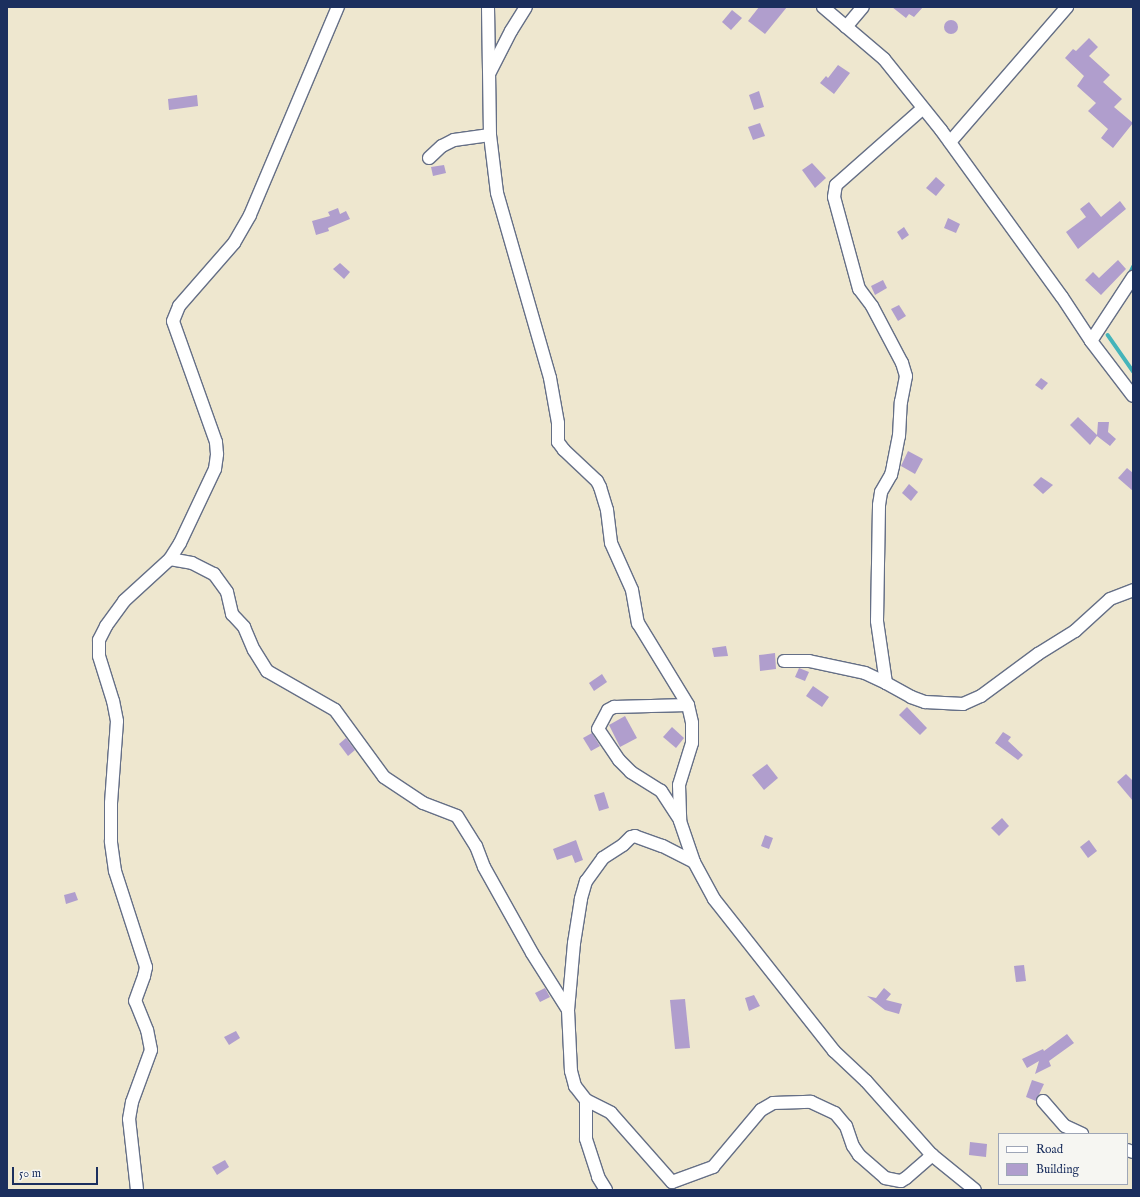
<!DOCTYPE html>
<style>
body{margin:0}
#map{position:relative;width:1140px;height:1197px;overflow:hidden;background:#eee7cf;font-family:"IM FELL English",serif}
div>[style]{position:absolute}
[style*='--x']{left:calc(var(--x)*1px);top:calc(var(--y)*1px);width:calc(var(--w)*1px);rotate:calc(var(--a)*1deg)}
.stream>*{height:3.5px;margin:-1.75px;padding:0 1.75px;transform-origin:1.75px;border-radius:1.75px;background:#44b4ba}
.building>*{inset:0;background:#b09ecd}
.round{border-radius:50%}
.roads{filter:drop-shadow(1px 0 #656f86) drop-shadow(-1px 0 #656f86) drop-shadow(0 1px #656f86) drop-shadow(0 -1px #656f86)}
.minor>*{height:12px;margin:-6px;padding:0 6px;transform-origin:6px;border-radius:6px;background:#fff}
span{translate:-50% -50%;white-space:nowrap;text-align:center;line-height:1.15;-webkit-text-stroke:3px #f6f6f2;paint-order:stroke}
.frame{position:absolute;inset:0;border:8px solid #1b2f5e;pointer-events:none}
.legend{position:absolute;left:998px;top:1133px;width:130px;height:52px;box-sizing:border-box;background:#f6f6f2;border:1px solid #9ea6b7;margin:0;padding:5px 7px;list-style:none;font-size:12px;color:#1b2f5e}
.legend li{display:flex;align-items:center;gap:8px;height:20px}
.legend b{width:20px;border:1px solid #9ea6b7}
.scale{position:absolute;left:12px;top:1167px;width:86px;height:18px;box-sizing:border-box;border:2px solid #1b2f5e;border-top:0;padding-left:5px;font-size:12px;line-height:14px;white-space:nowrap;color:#1b2f5e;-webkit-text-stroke:3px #f6f6f2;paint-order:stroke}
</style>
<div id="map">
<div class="stream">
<i style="--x:1129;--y:275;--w:9;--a:-63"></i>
<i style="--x:1108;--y:335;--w:44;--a:55.2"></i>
</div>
<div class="building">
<i style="clip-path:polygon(759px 7px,787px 7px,765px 34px,748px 21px)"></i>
<i style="clip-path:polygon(892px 7px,923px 7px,914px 17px,909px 14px,906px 18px)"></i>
<i style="clip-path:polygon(732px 10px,742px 18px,731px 30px,722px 22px)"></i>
<i class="round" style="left:944px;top:20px;width:14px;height:14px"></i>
<i style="clip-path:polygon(1089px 38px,1098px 47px,1089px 56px,1110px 75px,1103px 82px,1122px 99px,1114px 107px,1133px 123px,1113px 148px,1101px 138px,1108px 129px,1088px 111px,1096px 103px,1077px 86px,1084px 76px,1065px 58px,1073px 49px,1076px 51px)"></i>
<i style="clip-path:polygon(838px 65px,850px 73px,834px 94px,820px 83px,826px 76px,828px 78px)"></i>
<i style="clip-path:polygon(759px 91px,764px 107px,754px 110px,749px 95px)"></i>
<i style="clip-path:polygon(197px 95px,198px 106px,169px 110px,168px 99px)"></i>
<i style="clip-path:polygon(760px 123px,765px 136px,753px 140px,748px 127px)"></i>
<i style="clip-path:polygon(812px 163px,826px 178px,815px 188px,802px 170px)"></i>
<i style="clip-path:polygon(444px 165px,446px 173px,433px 176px,431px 167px)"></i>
<i style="clip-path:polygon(936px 177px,945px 185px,936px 196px,926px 188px)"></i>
<i style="clip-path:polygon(1120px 201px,1126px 209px,1078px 249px,1066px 232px,1086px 217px,1080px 209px,1089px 202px,1101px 217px)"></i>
<i style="clip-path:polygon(338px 208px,340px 214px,346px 211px,350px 219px,328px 228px,329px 231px,316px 235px,312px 221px,330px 216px,328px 212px)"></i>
<i style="clip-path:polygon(948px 218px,960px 224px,956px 233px,944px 228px)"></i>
<i style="clip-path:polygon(904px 227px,909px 235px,902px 240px,897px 232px)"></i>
<i style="clip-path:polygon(1118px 260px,1126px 269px,1101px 295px,1085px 280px,1093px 272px,1099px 278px)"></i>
<i style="clip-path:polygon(340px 263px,350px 272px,344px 279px,333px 269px)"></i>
<i style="clip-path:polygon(883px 280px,887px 288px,875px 295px,871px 286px)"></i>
<i style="clip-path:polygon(899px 305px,906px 316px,898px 321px,891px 309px)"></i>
<i style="clip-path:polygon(1041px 378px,1048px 383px,1042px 390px,1035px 385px)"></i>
<i style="clip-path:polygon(1078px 417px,1097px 435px,1098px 422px,1109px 422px,1108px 432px,1116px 439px,1110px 446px,1097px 436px,1090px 445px,1070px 425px)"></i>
<i style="clip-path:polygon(908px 451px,923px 459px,915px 474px,901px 466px)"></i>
<i style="clip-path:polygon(1127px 468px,1133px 473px,1133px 491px,1118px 478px)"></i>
<i style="clip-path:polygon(1041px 477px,1053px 485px,1043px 494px,1033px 485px)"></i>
<i style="clip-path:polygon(909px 484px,918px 492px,911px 501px,902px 493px)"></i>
<i style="clip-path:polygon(726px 646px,728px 656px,714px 657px,712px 648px)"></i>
<i style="clip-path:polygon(775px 653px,776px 669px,760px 671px,759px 655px)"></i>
<i style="clip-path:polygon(799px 668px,809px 672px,805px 681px,795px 677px)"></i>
<i style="clip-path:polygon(602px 674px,607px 682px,594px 691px,589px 683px)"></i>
<i style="clip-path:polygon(813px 686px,829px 697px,822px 707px,806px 696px)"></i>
<i style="clip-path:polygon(907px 707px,927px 728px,920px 735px,899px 715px)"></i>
<i style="clip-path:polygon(625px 716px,637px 738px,620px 747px,609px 725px)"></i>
<i style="clip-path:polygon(672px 727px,684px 738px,676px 748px,663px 737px)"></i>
<i style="clip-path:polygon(1003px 732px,1011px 737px,1008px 741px,1023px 755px,1018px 760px,995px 743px)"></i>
<i style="clip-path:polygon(592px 733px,600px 746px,591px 751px,583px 738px)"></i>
<i style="clip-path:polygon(346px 738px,355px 750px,348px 756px,339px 744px)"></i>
<i style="clip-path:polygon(767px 764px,778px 778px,764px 790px,752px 775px)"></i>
<i style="clip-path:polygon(1126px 774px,1133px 781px,1133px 801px,1117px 782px)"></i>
<i style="clip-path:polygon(604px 792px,609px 808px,599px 811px,594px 795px)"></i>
<i style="clip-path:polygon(1002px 818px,1009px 826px,999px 836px,991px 828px)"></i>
<i style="clip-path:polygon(765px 835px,773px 838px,769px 849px,761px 846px)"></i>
<i style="clip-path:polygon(576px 840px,583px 860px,575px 863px,572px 855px,557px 860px,553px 849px)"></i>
<i style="clip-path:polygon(1089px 840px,1097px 851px,1088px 858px,1080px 847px)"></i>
<i style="clip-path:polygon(75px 892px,78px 900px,66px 904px,64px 895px)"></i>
<i style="clip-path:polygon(1024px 965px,1026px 981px,1016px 982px,1014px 966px)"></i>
<i style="clip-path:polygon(545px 988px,550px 997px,540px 1002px,535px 993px)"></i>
<i style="clip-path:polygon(884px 988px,891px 994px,886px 1000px,902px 1004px,899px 1014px,885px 1010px,867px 996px,876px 998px)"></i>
<i style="clip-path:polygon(754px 995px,760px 1006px,749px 1011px,745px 998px)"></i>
<i style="clip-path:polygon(685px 999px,690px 1048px,675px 1049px,670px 1000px)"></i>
<i style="clip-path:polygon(236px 1031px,240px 1038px,229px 1045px,224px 1037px)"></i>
<i style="clip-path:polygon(1067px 1034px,1074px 1043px,1049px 1061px,1051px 1066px,1035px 1074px,1039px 1061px,1027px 1068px,1022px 1059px,1043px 1049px,1044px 1051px)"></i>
<i style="clip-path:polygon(1032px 1080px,1044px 1084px,1036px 1101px,1026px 1097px)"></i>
<i style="clip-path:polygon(970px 1142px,987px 1144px,986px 1157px,969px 1155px)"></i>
<i style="clip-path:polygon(225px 1160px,229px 1167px,217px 1175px,212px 1167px)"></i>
</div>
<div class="roads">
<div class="minor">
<i style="--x:488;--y:7;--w:128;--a:89.1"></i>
<i style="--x:490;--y:135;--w:58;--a:83.1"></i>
<i style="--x:497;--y:193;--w:192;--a:74"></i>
<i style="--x:550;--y:378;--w:46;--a:79.9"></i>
<i style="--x:558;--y:423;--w:19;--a:90"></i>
<i style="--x:558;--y:442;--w:10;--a:53"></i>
<i style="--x:564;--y:450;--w:45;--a:43.2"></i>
<i style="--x:597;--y:481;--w:7;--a:63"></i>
<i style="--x:600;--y:487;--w:24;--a:73"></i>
<i style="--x:607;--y:510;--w:33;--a:83"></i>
<i style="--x:611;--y:543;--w:51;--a:65.9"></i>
<i style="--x:632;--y:590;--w:34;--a:80"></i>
<i style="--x:638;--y:623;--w:96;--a:58.6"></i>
<i style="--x:688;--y:705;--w:18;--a:77"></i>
<i style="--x:692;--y:723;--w:20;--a:90"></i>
<i style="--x:692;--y:743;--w:44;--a:107.2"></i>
<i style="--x:679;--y:785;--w:36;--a:88"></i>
<i style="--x:680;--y:821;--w:43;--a:71.1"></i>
<i style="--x:694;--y:862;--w:42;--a:61.6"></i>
<i style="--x:714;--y:899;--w:194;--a:51.7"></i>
<i style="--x:834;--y:1051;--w:44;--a:43.2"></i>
<i style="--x:866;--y:1081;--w:99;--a:48.3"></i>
<i style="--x:932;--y:1155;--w:55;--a:39.1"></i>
<i style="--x:823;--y:7;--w:80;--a:40.4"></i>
<i style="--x:884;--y:59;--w:91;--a:51.2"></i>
<i style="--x:941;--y:130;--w:206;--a:54.1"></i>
<i style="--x:1062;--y:297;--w:53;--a:56.6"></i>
<i style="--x:1091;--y:341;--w:69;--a:52.6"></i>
<i style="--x:846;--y:27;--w:26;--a:-50"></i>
<i style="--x:490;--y:72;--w:46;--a:-62.9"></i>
<i style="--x:511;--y:31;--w:28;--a:-58"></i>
<i style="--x:950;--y:142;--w:179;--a:-49.1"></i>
<i style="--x:429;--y:158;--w:18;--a:-43"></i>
<i style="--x:442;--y:146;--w:13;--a:-27"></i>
<i style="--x:454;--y:140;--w:36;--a:-8"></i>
<i style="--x:1091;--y:341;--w:77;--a:-56.7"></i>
<i style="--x:170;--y:559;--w:22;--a:10"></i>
<i style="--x:192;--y:563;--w:25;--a:27"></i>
<i style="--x:214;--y:574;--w:22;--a:54"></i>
<i style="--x:227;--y:592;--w:23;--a:77"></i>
<i style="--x:232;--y:614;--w:18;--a:47"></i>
<i style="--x:244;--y:627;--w:25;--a:67"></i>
<i style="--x:254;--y:650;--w:25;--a:58"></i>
<i style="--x:267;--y:671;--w:78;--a:29.8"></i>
<i style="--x:335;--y:710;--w:83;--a:53.8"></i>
<i style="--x:384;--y:777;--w:47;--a:33.7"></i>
<i style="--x:423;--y:803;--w:36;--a:21"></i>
<i style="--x:457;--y:816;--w:36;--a:58"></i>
<i style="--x:476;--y:846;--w:22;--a:69"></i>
<i style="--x:484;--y:867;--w:98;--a:60.8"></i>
<i style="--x:532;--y:953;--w:67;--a:57.7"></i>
<i style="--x:784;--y:661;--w:25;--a:0"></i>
<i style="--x:809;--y:661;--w:57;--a:12.1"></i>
<i style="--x:865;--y:673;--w:23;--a:25"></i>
<i style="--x:886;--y:683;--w:29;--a:29"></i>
<i style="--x:911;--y:697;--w:15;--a:20"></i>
<i style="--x:925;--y:702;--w:38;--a:3"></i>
<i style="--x:963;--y:704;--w:20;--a:-24"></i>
<i style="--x:981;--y:696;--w:71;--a:-36.4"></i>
<i style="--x:1038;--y:654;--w:44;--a:-31.9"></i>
<i style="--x:1075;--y:631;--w:47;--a:-42.4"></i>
<i style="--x:1110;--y:599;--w:25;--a:-21"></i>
<i style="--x:886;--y:683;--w:63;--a:-98.3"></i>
<i style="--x:877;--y:621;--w:116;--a:-89"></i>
<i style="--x:879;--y:505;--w:13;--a:-81"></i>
<i style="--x:881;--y:492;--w:20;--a:-60"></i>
<i style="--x:891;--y:475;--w:9;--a:-77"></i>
<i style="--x:893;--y:466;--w:31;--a:-79"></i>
<i style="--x:899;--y:436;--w:34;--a:-87"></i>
<i style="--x:901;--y:402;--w:26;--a:-79"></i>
<i style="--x:906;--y:376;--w:14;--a:-107"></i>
<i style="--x:902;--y:363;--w:64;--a:-117.8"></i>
<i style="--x:872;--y:306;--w:21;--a:-127"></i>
<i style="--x:859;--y:289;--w:95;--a:-105.2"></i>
<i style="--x:834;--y:197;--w:12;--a:-81"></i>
<i style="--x:836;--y:185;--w:116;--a:-41.5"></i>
<i style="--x:680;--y:820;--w:35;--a:-123"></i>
<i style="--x:661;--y:791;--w:36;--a:-148"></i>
<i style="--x:631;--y:772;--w:17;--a:-135"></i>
<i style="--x:619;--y:760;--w:37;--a:-124"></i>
<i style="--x:598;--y:729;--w:21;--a:-62"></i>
<i style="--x:608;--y:710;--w:7;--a:-27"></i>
<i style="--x:614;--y:707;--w:74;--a:-1.5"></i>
<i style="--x:694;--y:862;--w:36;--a:-153"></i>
<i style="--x:662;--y:846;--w:29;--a:-160"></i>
<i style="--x:635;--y:836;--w:4;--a:166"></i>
<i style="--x:631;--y:837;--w:11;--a:135"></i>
<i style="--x:623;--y:845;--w:24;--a:147"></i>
<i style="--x:603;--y:858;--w:29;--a:126"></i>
<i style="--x:586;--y:881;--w:19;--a:106"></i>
<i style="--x:581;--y:899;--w:45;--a:99"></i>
<i style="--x:574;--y:943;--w:67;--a:95.1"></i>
<i style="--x:568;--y:1010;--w:61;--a:87.2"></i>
<i style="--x:571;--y:1071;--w:16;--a:75"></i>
<i style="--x:575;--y:1086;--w:18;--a:52"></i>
<i style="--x:586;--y:1100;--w:28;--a:27"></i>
<i style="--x:611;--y:1113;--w:92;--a:48.5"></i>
<i style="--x:672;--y:1182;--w:44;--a:-20.1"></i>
<i style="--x:713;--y:1167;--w:75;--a:-49.9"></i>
<i style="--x:761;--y:1110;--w:14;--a:-30"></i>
<i style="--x:773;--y:1103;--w:38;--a:-2"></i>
<i style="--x:811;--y:1102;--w:26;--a:25"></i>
<i style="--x:835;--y:1113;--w:17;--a:50"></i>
<i style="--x:846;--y:1126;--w:21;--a:71"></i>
<i style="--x:853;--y:1146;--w:11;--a:56"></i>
<i style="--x:859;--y:1155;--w:35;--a:41"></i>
<i style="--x:885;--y:1178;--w:16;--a:11"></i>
<i style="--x:901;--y:1181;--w:6;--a:-31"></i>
<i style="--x:906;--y:1178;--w:35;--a:-41"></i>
<i style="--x:586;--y:1100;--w:39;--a:90"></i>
<i style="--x:586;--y:1139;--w:40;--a:72"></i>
<i style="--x:598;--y:1177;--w:15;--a:58"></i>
<i style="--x:1043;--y:1101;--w:33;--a:49"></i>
<i style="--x:1065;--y:1126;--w:19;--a:25"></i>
<i style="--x:1127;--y:1150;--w:6;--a:18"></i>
<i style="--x:137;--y:1190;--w:71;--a:-96.4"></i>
<i style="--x:129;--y:1119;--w:17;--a:-80"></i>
<i style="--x:132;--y:1102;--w:55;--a:-69.9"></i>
<i style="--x:151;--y:1050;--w:20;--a:-101"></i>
<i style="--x:147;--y:1030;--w:31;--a:-112"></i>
<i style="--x:135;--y:1001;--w:27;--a:-70"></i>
<i style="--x:144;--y:976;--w:9;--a:-77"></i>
<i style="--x:146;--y:967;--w:101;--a:-107.9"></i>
<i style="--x:115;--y:871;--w:30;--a:-98"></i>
<i style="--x:111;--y:841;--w:38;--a:-90"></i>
<i style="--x:111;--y:803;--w:82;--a:-85.8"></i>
<i style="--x:117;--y:721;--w:20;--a:-101"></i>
<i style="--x:113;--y:701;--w:47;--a:-107.3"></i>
<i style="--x:99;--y:656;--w:16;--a:-90"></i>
<i style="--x:99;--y:640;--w:16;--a:-63"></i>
<i style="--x:106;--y:626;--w:31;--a:-54"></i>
<i style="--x:124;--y:601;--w:62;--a:-42.4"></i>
<i style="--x:170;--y:559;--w:19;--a:-58"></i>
<i style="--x:180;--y:543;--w:82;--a:-64.7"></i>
<i style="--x:215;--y:469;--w:15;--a:-82"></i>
<i style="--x:217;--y:454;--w:12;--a:-95"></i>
<i style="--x:216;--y:442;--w:128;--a:-109.6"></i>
<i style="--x:173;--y:321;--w:16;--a:-68"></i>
<i style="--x:179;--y:306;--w:84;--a:-48.9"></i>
<i style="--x:234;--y:243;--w:32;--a:-60"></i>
<i style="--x:250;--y:215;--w:226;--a:-67.1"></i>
</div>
</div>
<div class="frame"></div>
<ul class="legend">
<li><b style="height:5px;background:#fff"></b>Road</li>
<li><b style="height:11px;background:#b09ecd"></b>Building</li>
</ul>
<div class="scale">50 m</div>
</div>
